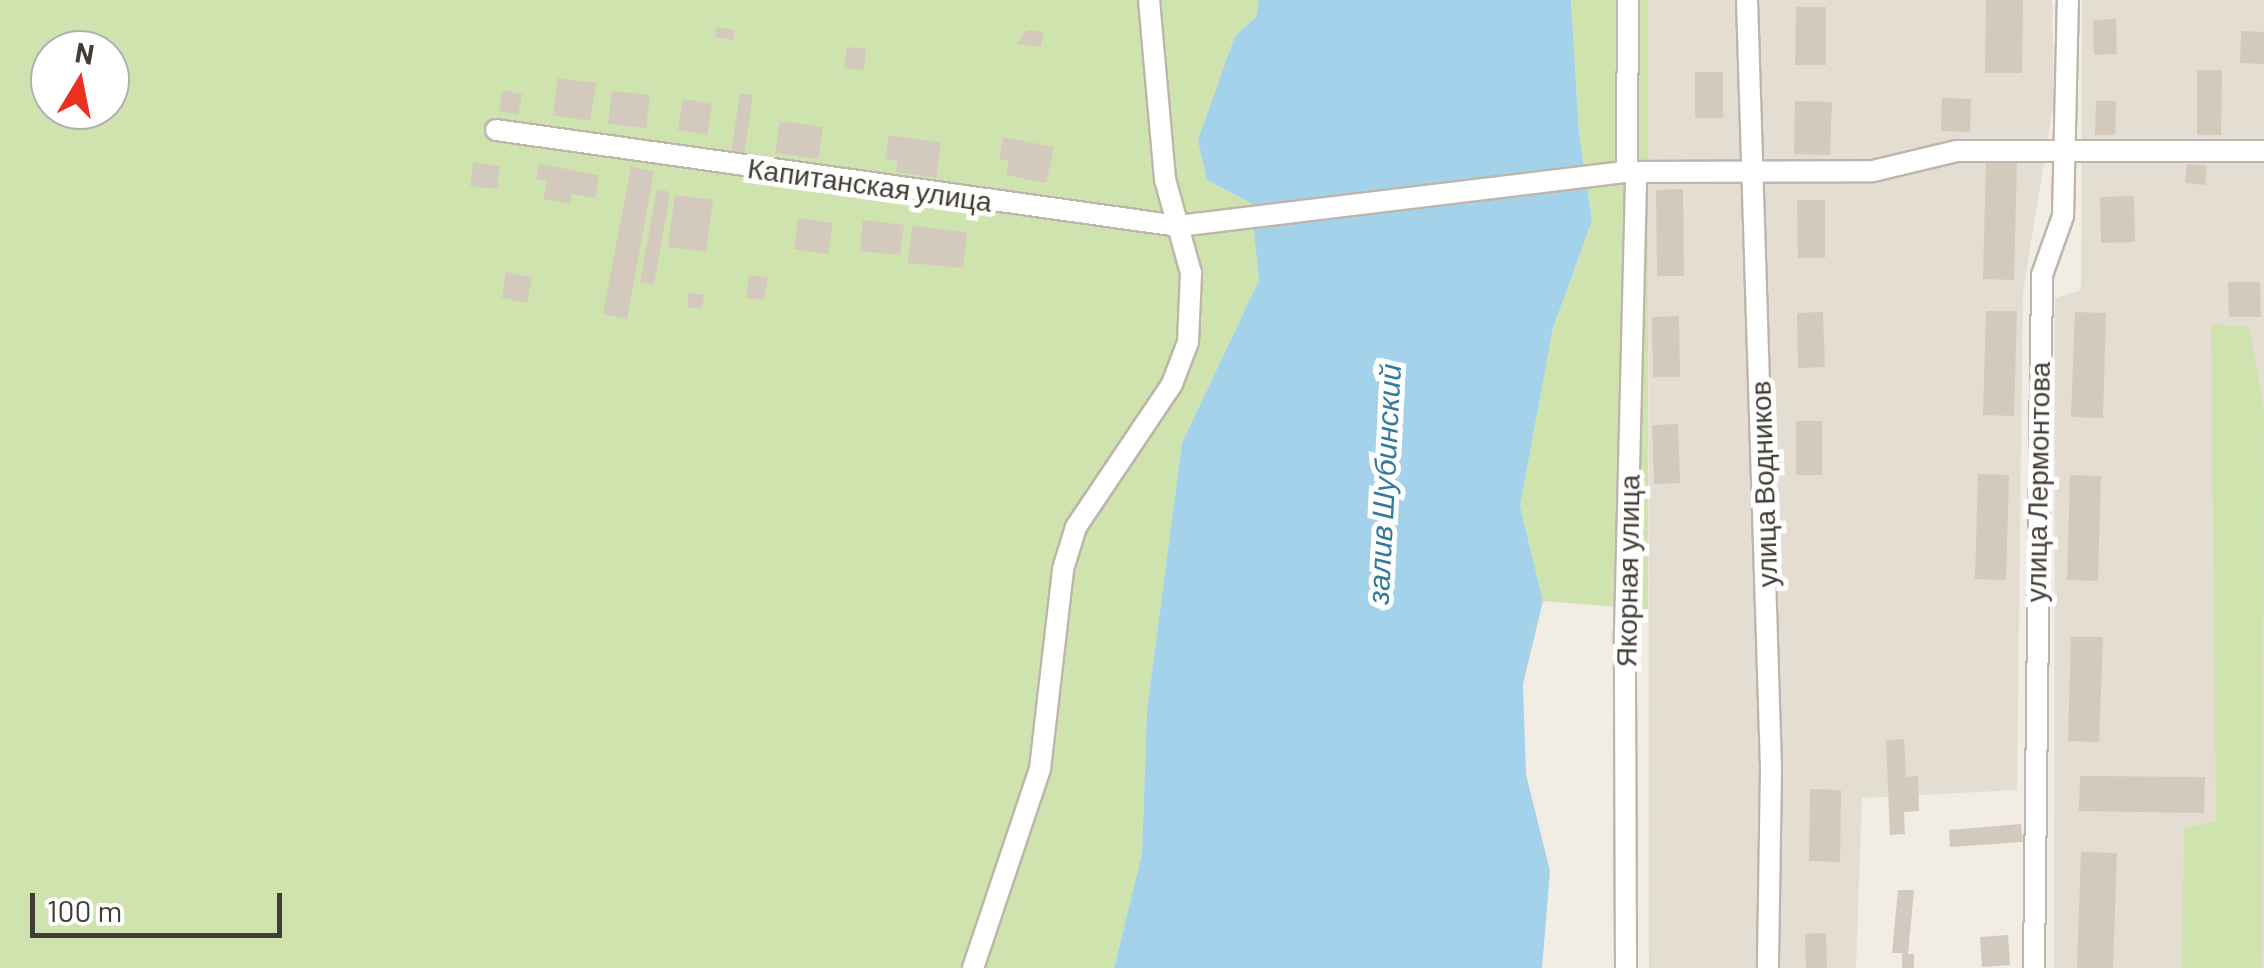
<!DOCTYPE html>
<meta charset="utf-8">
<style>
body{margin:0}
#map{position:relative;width:2264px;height:968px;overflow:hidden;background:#f1ece4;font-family:Barlow,sans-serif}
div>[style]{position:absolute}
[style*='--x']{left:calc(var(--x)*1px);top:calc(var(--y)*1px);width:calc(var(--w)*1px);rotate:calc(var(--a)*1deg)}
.residential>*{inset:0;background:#e4ddd2}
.green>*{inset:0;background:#cfe3af}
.water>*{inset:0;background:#a3d2ea}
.building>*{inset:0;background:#d4c9bd}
.roads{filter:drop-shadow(2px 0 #beb6aa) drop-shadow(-2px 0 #beb6aa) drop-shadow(0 2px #beb6aa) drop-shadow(0 -2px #beb6aa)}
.minor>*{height:20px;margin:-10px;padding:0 10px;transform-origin:10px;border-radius:10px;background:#fff}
span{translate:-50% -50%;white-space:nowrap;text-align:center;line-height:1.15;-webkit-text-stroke:10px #fff;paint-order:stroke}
.street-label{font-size:28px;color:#423c34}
.water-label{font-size:30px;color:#347a9f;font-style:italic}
.north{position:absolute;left:30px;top:30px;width:100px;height:100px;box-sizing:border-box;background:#fff;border:2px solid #b3b1ae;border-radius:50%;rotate:10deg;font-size:28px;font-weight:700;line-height:40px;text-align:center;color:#423c34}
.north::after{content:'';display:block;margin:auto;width:35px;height:45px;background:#ea3021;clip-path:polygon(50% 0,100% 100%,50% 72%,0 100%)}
.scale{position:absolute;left:30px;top:893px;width:252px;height:45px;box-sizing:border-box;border:5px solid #423c34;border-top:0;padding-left:12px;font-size:30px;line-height:35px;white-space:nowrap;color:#423c34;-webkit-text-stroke:8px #fff;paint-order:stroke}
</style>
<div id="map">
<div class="residential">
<i style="clip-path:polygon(1648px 0,2052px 0,2054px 101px,2023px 292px,2017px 790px,1862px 798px,1856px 968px,1649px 968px)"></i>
<i style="clip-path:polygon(2082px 0,2264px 0,2264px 968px,2054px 968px,2055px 298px,2081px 290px)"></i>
</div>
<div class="green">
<i style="clip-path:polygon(evenodd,0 0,1259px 0,1256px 17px,1235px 36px,1207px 180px,1251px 203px,1259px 280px,1182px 443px,1147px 710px,1142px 854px,1114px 968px,0 968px,0 0,50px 50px,110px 50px,110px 110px,50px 110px,50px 50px)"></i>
<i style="clip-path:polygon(1571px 0,1648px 0,1648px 609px,1543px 601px,1520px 506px,1553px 328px,1592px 221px,1579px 133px)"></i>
<i style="clip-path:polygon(2211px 324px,2249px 327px,2264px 410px,2262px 968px,2182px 968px,2184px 828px,2216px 821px)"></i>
</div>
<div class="water">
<i style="clip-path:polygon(1259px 0,1571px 0,1579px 133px,1592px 221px,1553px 328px,1520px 506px,1543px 601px,1523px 684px,1526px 774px,1550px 871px,1542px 968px,1114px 968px,1142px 854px,1147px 710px,1182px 443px,1259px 280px,1251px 203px,1207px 180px,1198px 140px,1235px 36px,1256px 17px)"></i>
</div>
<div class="building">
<i style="clip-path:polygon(1986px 0,2023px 0,2022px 73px,1985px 73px)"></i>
<i style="clip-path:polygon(1796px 7px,1826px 7px,1826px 65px,1795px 65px)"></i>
<i style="clip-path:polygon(2116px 19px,2117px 54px,2094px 55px,2093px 20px)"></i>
<i style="clip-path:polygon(716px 27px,734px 30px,733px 40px,715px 37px)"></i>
<i style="clip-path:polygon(1027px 30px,1043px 32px,1041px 47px,1016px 44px)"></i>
<i style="clip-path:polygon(2241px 31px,2264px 32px,2264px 64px,2240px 63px)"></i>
<i style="clip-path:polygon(847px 47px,866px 49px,864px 70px,844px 68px)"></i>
<i style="clip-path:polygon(2197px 70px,2222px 70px,2221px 135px,2197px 135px)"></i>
<i style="clip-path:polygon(1695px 72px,1723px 72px,1723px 118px,1695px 118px)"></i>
<i style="clip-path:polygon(558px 78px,596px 83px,590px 121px,553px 115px)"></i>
<i style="clip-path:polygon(503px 90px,522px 94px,518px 115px,499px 111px)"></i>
<i style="clip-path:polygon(612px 91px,650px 95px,646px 128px,608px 124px)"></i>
<i style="clip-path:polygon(740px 93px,753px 95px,744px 155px,731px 153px)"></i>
<i style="clip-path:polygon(1942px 98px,1971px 99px,1970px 132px,1941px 131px)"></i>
<i style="clip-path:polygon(683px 99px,712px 104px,707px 135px,678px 130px)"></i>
<i style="clip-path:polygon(1795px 101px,1832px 102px,1830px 155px,1794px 154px)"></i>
<i style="clip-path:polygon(2096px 101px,2116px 101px,2115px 135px,2095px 135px)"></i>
<i style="clip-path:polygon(780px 121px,823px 127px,818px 159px,775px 153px)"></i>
<i style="clip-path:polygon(889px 135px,941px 143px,936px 178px,896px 172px,898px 161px,885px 159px)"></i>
<i style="clip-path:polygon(1003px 137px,1054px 147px,1046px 183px,1006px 175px,1009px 161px,999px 159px)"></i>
<i style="clip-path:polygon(1986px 159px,2017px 159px,2014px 280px,1983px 279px)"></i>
<i style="clip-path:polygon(473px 162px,500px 166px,497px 189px,470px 186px)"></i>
<i style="clip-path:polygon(539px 164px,599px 175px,595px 198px,572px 194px,570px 204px,543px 199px,547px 181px,536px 179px)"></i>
<i style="clip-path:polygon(2187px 164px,2207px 166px,2205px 185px,2185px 183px)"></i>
<i style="clip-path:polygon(631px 167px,654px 171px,627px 319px,603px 314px)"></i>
<i style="clip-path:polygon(657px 189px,670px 192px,654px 285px,640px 282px)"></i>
<i style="clip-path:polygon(1683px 189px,1684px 276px,1657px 276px,1656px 190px)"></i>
<i style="clip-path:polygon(675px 195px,713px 200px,706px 252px,668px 247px)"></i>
<i style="clip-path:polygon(2134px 196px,2135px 242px,2101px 243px,2100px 197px)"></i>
<i style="clip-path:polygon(1797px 200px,1825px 200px,1825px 258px,1798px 258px)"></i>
<i style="clip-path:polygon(798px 218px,833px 223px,828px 254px,794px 249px)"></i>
<i style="clip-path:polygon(863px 220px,904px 225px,900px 255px,860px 251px)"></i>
<i style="clip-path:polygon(912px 226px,967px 232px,963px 268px,908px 263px)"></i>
<i style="clip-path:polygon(506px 272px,532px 277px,527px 303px,502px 298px)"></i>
<i style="clip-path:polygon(749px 275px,768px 278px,764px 300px,746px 298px)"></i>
<i style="clip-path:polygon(2228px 282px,2260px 282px,2261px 317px,2229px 317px)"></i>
<i style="clip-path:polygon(689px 292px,704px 295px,702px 309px,687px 307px)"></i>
<i style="clip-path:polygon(1986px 311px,2017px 311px,2014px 416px,1983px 415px)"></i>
<i style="clip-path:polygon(1823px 312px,1825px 367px,1798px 368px,1797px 313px)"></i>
<i style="clip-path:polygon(2075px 312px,2106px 313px,2103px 418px,2071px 417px)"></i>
<i style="clip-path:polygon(1679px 316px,1680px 377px,1653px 377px,1652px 317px)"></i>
<i style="clip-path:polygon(1796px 421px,1822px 421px,1822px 475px,1796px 475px)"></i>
<i style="clip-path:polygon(1678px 424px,1680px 483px,1654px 484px,1652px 425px)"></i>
<i style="clip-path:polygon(1978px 474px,2009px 475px,2006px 580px,1975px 579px)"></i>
<i style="clip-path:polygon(2070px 475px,2101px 476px,2098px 581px,2067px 580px)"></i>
<i style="clip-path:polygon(2071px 637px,2103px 637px,2099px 742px,2068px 741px)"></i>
<i style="clip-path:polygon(1904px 739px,1906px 777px,1918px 776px,1919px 811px,1904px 812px,1905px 834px,1890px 835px,1886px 740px)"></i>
<i style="clip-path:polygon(2080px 776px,2205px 777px,2204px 813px,2079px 811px)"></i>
<i style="clip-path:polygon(1810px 789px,1841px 790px,1840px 862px,1809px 861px)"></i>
<i style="clip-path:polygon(2021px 824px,2023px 842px,1950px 847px,1949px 830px)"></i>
<i style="clip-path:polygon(2081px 852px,2117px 853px,2113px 968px,2077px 968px)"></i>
<i style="clip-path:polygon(1898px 890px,1914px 890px,1908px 954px,1914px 954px,1914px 968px,1902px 968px,1902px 953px,1892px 953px)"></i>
<i style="clip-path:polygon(1826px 933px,1827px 968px,1806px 968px,1805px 934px)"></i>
<i style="clip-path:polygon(2008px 935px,2010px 965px,1982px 967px,1980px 937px)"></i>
</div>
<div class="roads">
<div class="minor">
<i style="--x:1747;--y:0;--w:769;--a:88.21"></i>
<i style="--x:1771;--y:769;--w:199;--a:90.9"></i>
<i style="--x:496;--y:130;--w:689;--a:8.01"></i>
<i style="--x:1178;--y:226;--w:452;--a:-6.9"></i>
<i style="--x:1627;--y:172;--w:246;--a:-0.2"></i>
<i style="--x:1873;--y:171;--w:85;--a:-13.5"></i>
<i style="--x:1956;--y:151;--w:308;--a:0"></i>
<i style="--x:1627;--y:172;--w:172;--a:-89.7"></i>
<i style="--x:973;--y:968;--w:210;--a:-71.4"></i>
<i style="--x:1040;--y:769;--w:201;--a:-83.4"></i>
<i style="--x:1063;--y:569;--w:44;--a:-72.8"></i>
<i style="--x:1076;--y:527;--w:172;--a:-56.1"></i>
<i style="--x:1172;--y:384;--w:45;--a:-69.1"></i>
<i style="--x:1188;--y:342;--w:69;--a:-87.5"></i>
<i style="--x:1191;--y:273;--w:98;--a:-105.5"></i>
<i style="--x:1165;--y:179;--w:180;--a:-95.1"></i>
<i style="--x:1626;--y:968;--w:336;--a:-90.2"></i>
<i style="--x:1625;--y:632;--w:458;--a:-88.6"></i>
<i style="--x:2034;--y:968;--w:693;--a:-89.34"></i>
<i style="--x:2042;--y:275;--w:63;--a:-70.4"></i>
<i style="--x:2063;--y:216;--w:216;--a:-88.7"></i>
</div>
</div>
<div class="street-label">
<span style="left:870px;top:184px;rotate:8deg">Капитанская улица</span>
<span style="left:2037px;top:482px;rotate:-89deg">улица Лермонтова</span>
<span style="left:1763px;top:484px;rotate:-92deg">улица Водников</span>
<span style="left:1627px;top:571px;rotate:-89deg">Якорная улица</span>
</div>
<div class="water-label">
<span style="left:1383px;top:484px;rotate:-87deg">залив Шубинский</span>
</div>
<div class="north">N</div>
<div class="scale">100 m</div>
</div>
